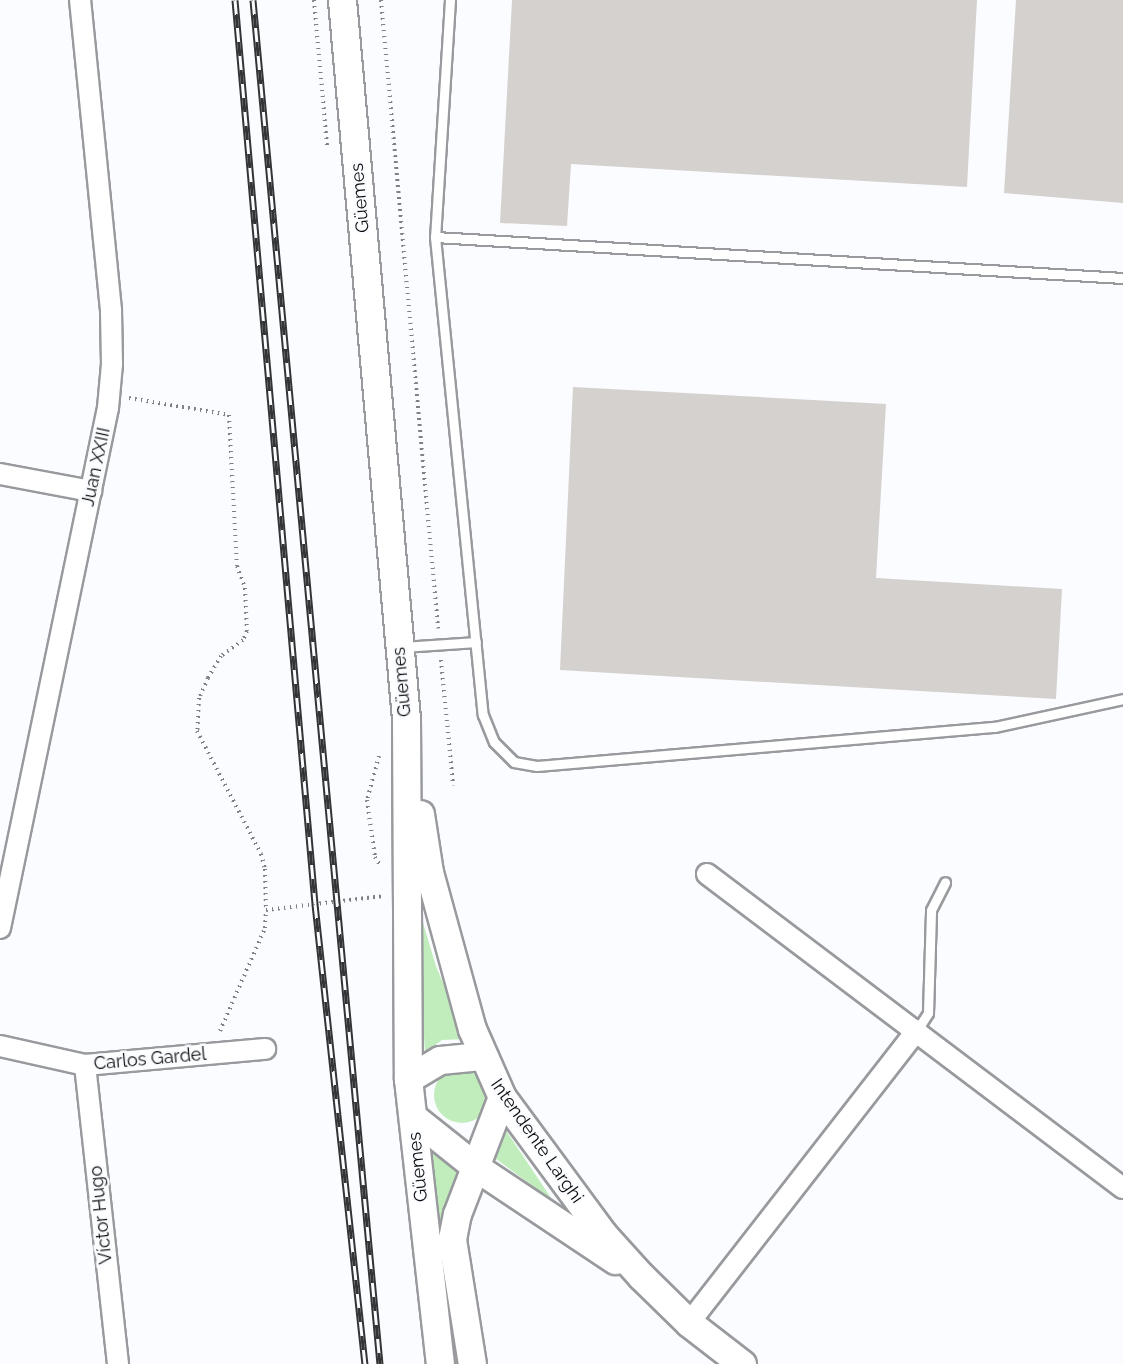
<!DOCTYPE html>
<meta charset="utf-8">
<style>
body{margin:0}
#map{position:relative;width:1123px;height:1364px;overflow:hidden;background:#fafcff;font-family:Raleway,sans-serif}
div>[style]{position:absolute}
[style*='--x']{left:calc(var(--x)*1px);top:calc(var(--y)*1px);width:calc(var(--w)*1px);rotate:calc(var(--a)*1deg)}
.green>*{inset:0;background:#c1edbc}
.round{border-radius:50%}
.building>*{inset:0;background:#d4d1ce}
.path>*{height:4px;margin-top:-2px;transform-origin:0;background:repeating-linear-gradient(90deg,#7f8082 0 1.5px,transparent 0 6px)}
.roads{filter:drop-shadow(2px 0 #989a9d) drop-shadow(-2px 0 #989a9d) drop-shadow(0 2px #989a9d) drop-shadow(0 -2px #989a9d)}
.lane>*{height:9px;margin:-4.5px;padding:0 4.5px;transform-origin:4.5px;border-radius:4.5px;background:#fff}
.street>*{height:20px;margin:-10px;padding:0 10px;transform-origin:10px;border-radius:10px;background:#fff}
.secondary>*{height:27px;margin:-13.5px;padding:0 13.5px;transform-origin:13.5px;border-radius:13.5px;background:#fff}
.rail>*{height:7px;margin-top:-3.5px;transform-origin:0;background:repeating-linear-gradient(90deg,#fafcff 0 14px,#333435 0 28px);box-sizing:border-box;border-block:2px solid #333435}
span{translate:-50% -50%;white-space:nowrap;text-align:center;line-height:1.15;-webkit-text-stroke:5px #fafcff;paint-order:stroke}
.street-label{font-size:18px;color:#0d0d0e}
</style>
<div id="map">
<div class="green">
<i style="clip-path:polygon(416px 900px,436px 966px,466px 1039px,442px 1040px,425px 1053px)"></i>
<i class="round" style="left:434px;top:1067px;width:56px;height:56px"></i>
<i style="clip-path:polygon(503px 1126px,553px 1201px,492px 1156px)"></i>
<i style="clip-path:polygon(424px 1143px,461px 1170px,437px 1252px)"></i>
</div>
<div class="building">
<i style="clip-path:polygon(512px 0,977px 0,967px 187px,571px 164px,567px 226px,500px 223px)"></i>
<i style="clip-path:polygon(1016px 0,1123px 0,1123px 203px,1004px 193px)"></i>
<i style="clip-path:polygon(573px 387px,886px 404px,876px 578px,1062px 589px,1056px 699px,560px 670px)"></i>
</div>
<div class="path">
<i style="--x:314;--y:0;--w:147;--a:84.9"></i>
<i style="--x:381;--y:0;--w:631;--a:84.81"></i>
<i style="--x:129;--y:398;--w:101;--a:9.6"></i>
<i style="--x:229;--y:415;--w:151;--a:87"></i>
<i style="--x:237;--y:566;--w:23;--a:70"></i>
<i style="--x:245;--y:588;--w:43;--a:87.3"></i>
<i style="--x:247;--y:631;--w:10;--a:114"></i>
<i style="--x:243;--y:640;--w:27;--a:144"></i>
<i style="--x:221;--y:656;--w:26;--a:121"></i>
<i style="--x:208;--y:678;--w:22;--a:114"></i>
<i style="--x:199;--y:698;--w:33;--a:93"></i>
<i style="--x:197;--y:731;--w:139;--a:62.5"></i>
<i style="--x:261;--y:854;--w:16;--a:75"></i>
<i style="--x:265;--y:869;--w:41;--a:88.6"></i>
<i style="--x:441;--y:660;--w:126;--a:84.5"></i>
<i style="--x:379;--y:756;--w:46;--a:105.3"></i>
<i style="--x:367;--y:800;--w:58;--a:82"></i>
<i style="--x:375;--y:857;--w:9;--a:58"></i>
<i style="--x:220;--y:1031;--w:112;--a:-66.4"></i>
<i style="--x:265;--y:928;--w:18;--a:-87"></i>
<i style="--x:266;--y:910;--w:118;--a:-6.8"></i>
</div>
<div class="roads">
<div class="lane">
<i style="--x:450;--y:0;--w:237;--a:93.6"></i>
<i style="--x:435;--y:237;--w:480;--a:84.3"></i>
<i style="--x:483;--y:715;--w:29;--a:68"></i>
<i style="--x:494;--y:742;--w:28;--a:45"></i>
<i style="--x:514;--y:762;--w:23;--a:10"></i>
<i style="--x:537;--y:766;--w:460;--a:-4.9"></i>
<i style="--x:995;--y:727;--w:131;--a:-12.3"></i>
<i style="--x:435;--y:237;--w:689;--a:3.41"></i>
<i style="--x:403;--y:647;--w:73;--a:-3.9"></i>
<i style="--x:917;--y:1030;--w:20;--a:-57"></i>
<i style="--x:928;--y:1013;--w:103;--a:-88.3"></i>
<i style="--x:931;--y:910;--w:31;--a:-63"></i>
</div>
<div class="street">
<i style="--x:0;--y:474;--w:93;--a:10.6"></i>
<i style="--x:707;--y:874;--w:521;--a:37.05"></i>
<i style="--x:0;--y:928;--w:531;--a:-78.27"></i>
<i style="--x:108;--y:408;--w:44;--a:-84.8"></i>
<i style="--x:112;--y:364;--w:54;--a:-91.1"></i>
<i style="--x:111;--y:310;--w:312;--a:-95.7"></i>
<i style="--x:0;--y:1046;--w:87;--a:12.6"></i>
<i style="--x:85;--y:1065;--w:181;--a:-5.1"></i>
<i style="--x:85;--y:1065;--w:301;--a:83.7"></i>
<i style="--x:689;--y:1323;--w:371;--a:-52.1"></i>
</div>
<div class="secondary">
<i style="--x:342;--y:0;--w:721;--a:84.91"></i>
<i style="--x:406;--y:718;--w:361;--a:89.7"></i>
<i style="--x:408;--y:1079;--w:287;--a:83.6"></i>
<i style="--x:420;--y:814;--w:59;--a:81.2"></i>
<i style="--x:429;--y:872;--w:163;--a:74.7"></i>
<i style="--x:472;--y:1029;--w:74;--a:66.2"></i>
<i style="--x:502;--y:1097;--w:170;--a:53.6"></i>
<i style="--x:603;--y:1234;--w:57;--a:47.9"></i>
<i style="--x:641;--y:1276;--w:67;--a:44.4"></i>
<i style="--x:689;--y:1323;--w:67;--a:37.7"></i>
<i style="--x:408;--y:1079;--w:37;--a:-31"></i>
<i style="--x:440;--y:1060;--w:41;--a:-5.6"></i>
<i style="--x:413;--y:1117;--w:82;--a:38.6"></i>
<i style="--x:477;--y:1168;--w:166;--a:33.7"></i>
<i style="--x:472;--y:1364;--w:127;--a:-99.1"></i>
<i style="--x:452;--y:1239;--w:25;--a:-79"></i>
<i style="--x:457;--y:1214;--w:125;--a:-69"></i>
</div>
</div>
<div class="rail">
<i style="--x:235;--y:0;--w:908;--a:84.94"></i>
<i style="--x:315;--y:904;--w:463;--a:83.8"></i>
<i style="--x:253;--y:0;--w:1370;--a:84.68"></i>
</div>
<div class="street-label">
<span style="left:360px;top:198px;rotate:-95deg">Güemes</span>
<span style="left:96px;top:467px;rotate:-78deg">Juan XXIII</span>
<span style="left:402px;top:682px;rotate:-95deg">Güemes</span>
<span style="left:150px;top:1059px;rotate:-5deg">Carlos Gardel</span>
<span style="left:537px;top:1141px;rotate:55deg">Intendente Larghi</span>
<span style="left:418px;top:1167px;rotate:-96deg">Güemes</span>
<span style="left:101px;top:1215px;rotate:-96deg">Víctor Hugo</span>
</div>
</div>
